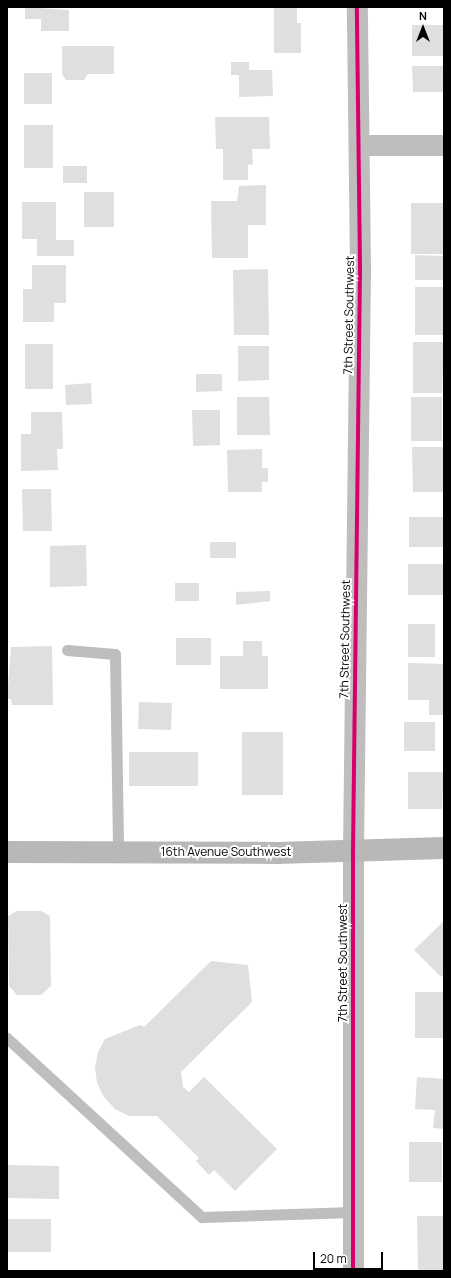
<!DOCTYPE html>
<style>
body{margin:0}
#map{position:relative;width:451px;height:1278px;overflow:hidden;background:#fff;font-family:Manrope,sans-serif}
div>[style]{position:absolute}
[style*='--x']{left:calc(var(--x)*1px);top:calc(var(--y)*1px);width:calc(var(--w)*1px);rotate:calc(var(--a)*1deg)}
.building>*{inset:0;background:#dfdfdf}
.lane>*{height:11px;margin:-5.5px;padding:0 5.5px;transform-origin:5.5px;border-radius:5.5px;background:#bebebe}
.street>*{height:21px;margin:-10.5px;padding:0 10.5px;transform-origin:10.5px;border-radius:10.5px;background:#bebebe}
.secondary>*{height:22px;margin:-11px;padding:0 11px;transform-origin:11px;border-radius:11px;background:#b8b8b8}
.cycleway>*{height:4px;margin:-2px;padding:0 2px;transform-origin:2px;border-radius:2px;background:#d6006c}
span{translate:-50% -50%;white-space:nowrap;text-align:center;line-height:1.15;-webkit-text-stroke:4px #fff;paint-order:stroke}
.street-label{font-size:12px;color:#000}
.frame{position:absolute;inset:0;border:8px solid #000;pointer-events:none}
.north{position:absolute;left:403px;top:8px;width:40px;height:40px;-webkit-text-stroke:3px #fff;paint-order:stroke;rotate:0deg;font-size:11px;font-weight:700;line-height:16px;text-align:center;color:#000}
.north::after{content:'';display:block;margin:auto;width:14px;height:18px;background:#000;clip-path:polygon(50% 0,100% 100%,50% 72%,0 100%)}
.scale{position:absolute;left:313px;top:1252px;width:70px;height:18px;box-sizing:border-box;border:2px solid #000;border-top:0;padding-left:5px;font-size:12px;line-height:14px;white-space:nowrap;color:#000;-webkit-text-stroke:3px #fff;paint-order:stroke}
</style>
<div id="map">
<div class="building">
<i style="clip-path:polygon(25px 7px,69px 10px,69px 31px,41px 31px,41px 19px,25px 19px)"></i>
<i style="clip-path:polygon(274px 8px,297px 8px,297px 23px,301px 23px,301px 53px,274px 53px)"></i>
<i style="clip-path:polygon(412px 25px,444px 25px,444px 56px,412px 56px)"></i>
<i style="clip-path:polygon(62px 46px,114px 46px,114px 74px,88px 74px,84px 80px,66px 80px,62px 74px)"></i>
<i style="clip-path:polygon(231px 62px,249px 62px,249px 70px,272px 70px,273px 96px,239px 97px,239px 75px,231px 75px)"></i>
<i style="clip-path:polygon(412px 66px,444px 66px,444px 92px,413px 92px)"></i>
<i style="clip-path:polygon(24px 73px,52px 73px,52px 104px,24px 104px)"></i>
<i style="clip-path:polygon(215px 117px,269px 117px,270px 149px,252px 149px,253px 164px,248px 165px,248px 180px,223px 180px,223px 149px,216px 149px)"></i>
<i style="clip-path:polygon(24px 125px,53px 125px,53px 168px,24px 168px)"></i>
<i style="clip-path:polygon(63px 166px,87px 166px,87px 183px,63px 183px)"></i>
<i style="clip-path:polygon(266px 185px,266px 225px,248px 225px,248px 258px,212px 258px,211px 201px,237px 201px,239px 186px)"></i>
<i style="clip-path:polygon(84px 192px,114px 192px,114px 227px,84px 227px)"></i>
<i style="clip-path:polygon(22px 202px,56px 202px,56px 240px,74px 240px,74px 256px,37px 256px,37px 239px,22px 239px)"></i>
<i style="clip-path:polygon(411px 203px,444px 203px,444px 254px,411px 254px)"></i>
<i style="clip-path:polygon(415px 255px,444px 256px,444px 280px,415px 280px)"></i>
<i style="clip-path:polygon(32px 265px,66px 265px,66px 303px,54px 303px,54px 322px,23px 322px,23px 289px,32px 289px)"></i>
<i style="clip-path:polygon(268px 269px,269px 335px,234px 335px,233px 270px)"></i>
<i style="clip-path:polygon(415px 287px,444px 287px,444px 335px,415px 335px)"></i>
<i style="clip-path:polygon(413px 342px,444px 342px,442px 393px,413px 393px)"></i>
<i style="clip-path:polygon(25px 344px,53px 344px,53px 389px,25px 389px)"></i>
<i style="clip-path:polygon(238px 346px,269px 346px,269px 380px,238px 381px)"></i>
<i style="clip-path:polygon(196px 374px,222px 374px,222px 391px,196px 392px)"></i>
<i style="clip-path:polygon(91px 383px,92px 404px,66px 405px,65px 385px)"></i>
<i style="clip-path:polygon(237px 397px,269px 397px,270px 435px,237px 435px)"></i>
<i style="clip-path:polygon(411px 397px,442px 397px,442px 441px,411px 441px)"></i>
<i style="clip-path:polygon(192px 410px,220px 410px,220px 445px,193px 446px)"></i>
<i style="clip-path:polygon(31px 412px,62px 412px,63px 449px,57px 449px,58px 470px,21px 471px,21px 434px,31px 434px)"></i>
<i style="clip-path:polygon(412px 447px,444px 447px,444px 492px,413px 492px)"></i>
<i style="clip-path:polygon(262px 449px,262px 468px,268px 468px,268px 482px,262px 482px,262px 492px,228px 492px,227px 450px)"></i>
<i style="clip-path:polygon(22px 489px,51px 489px,52px 531px,23px 531px)"></i>
<i style="clip-path:polygon(409px 517px,444px 517px,444px 547px,409px 547px)"></i>
<i style="clip-path:polygon(210px 542px,236px 542px,236px 558px,210px 558px)"></i>
<i style="clip-path:polygon(86px 545px,87px 586px,50px 587px,50px 546px)"></i>
<i style="clip-path:polygon(408px 564px,443px 564px,443px 595px,408px 595px)"></i>
<i style="clip-path:polygon(175px 583px,199px 583px,199px 601px,175px 601px)"></i>
<i style="clip-path:polygon(270px 591px,270px 601px,236px 605px,236px 592px)"></i>
<i style="clip-path:polygon(408px 624px,435px 624px,435px 657px,408px 657px)"></i>
<i style="clip-path:polygon(176px 638px,211px 638px,211px 665px,176px 665px)"></i>
<i style="clip-path:polygon(243px 641px,262px 641px,262px 656px,268px 656px,268px 689px,220px 689px,220px 656px,243px 656px)"></i>
<i style="clip-path:polygon(52px 646px,53px 705px,12px 705px,11px 699px,7px 699px,11px 647px)"></i>
<i style="clip-path:polygon(408px 663px,444px 664px,444px 715px,429px 715px,429px 700px,408px 700px)"></i>
<i style="clip-path:polygon(139px 702px,172px 703px,171px 730px,138px 729px)"></i>
<i style="clip-path:polygon(404px 722px,435px 722px,435px 751px,404px 751px)"></i>
<i style="clip-path:polygon(242px 732px,283px 732px,283px 795px,242px 795px)"></i>
<i style="clip-path:polygon(129px 752px,198px 752px,198px 786px,129px 786px)"></i>
<i style="clip-path:polygon(408px 772px,444px 772px,442px 809px,408px 809px)"></i>
<i style="clip-path:polygon(17px 911px,41px 911px,50px 916px,51px 986px,41px 995px,17px 995px,9px 986px,8px 916px)"></i>
<i style="clip-path:polygon(444px 921px,444px 973px,441px 977px,414px 950px)"></i>
<i style="clip-path:polygon(211px 961px,248px 965px,252px 1002px,181px 1072px,183px 1087px,189px 1092px,204px 1077px,277px 1149px,235px 1191px,214px 1170px,209px 1175px,196px 1161px,199px 1158px,157px 1116px,129px 1116px,115px 1109px,104px 1097px,97px 1083px,95px 1068px,98px 1052px,105px 1039px,140px 1025px,144px 1027px)"></i>
<i style="clip-path:polygon(415px 992px,444px 992px,444px 1038px,415px 1038px)"></i>
<i style="clip-path:polygon(417px 1077px,444px 1079px,444px 1129px,433px 1128px,435px 1110px,415px 1109px)"></i>
<i style="clip-path:polygon(409px 1142px,442px 1142px,442px 1182px,409px 1182px)"></i>
<i style="clip-path:polygon(7px 1165px,59px 1166px,59px 1199px,7px 1198px)"></i>
<i style="clip-path:polygon(417px 1216px,444px 1216px,444px 1271px,418px 1271px)"></i>
<i style="clip-path:polygon(7px 1219px,51px 1219px,51px 1252px,7px 1252px)"></i>
</div>
<div class="lane">
<i style="--x:67;--y:650;--w:48;--a:4.8"></i>
<i style="--x:115;--y:654;--w:198;--a:89.1"></i>
<i style="--x:7;--y:1038;--w:265;--a:42.6"></i>
<i style="--x:202;--y:1217;--w:151;--a:-1.9"></i>
</div>
<div class="street">
<i style="--x:359;--y:145;--w:85;--a:0"></i>
<i style="--x:353;--y:1271;--w:420;--a:-90"></i>
<i style="--x:353;--y:851;--w:584;--a:-89.31"></i>
<i style="--x:360;--y:267;--w:260;--a:-90.7"></i>
</div>
<div class="secondary">
<i style="--x:7;--y:852;--w:270;--a:0.2"></i>
<i style="--x:277;--y:853;--w:167;--a:-1.7"></i>
</div>
<div class="cycleway">
<i style="--x:353;--y:1271;--w:420;--a:-90"></i>
<i style="--x:353;--y:851;--w:584;--a:-89.31"></i>
<i style="--x:360;--y:267;--w:260;--a:-90.7"></i>
</div>
<div class="street-label">
<span style="left:349px;top:315px;rotate:-89deg">7th Street Southwest</span>
<span style="left:345px;top:639px;rotate:-89deg">7th Street Southwest</span>
<span style="left:226px;top:852px">16th Avenue Southwest</span>
<span style="left:343px;top:963px;rotate:-90deg">7th Street Southwest</span>
</div>
<div class="frame"></div>
<div class="north">N</div>
<div class="scale">20 m</div>
</div>
